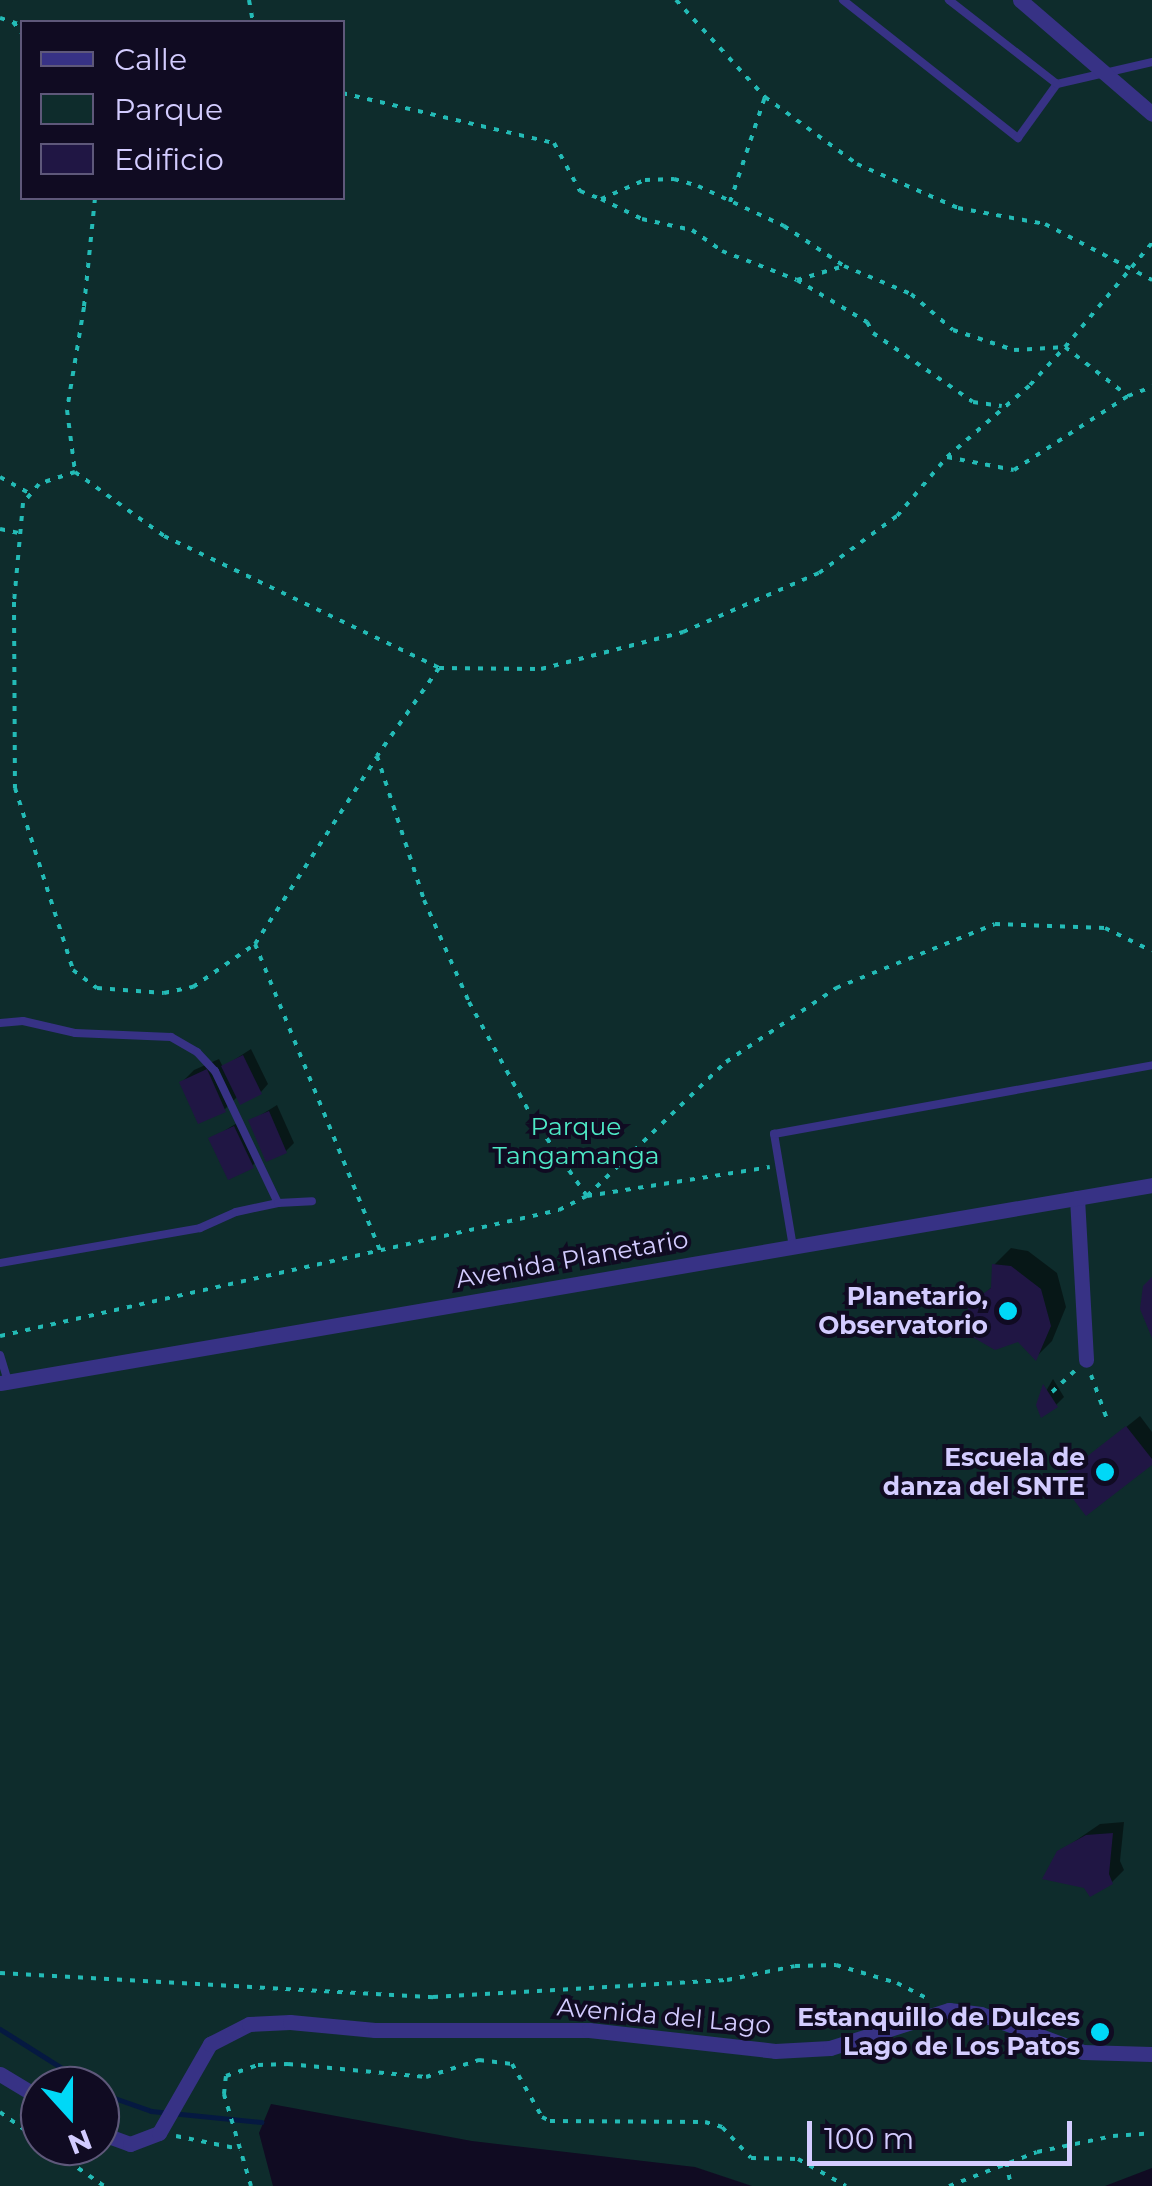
<!DOCTYPE html>
<style>
body{margin:0}
#map{position:relative;width:1152px;height:2186px;overflow:hidden;background:#100b22;font-family:Montserrat,sans-serif}
div>[style]{position:absolute}
[style*='--x']{left:calc(var(--x)*1px);top:calc(var(--y)*1px);width:calc(var(--w)*1px);rotate:calc(var(--a)*1deg)}
.green>*{inset:0;background:#0e2c2c}
.shadow>*{inset:0;background:#0007}
.stream>*{height:5px;margin:-2.5px;padding:0 2.5px;transform-origin:2.5px;border-radius:2.5px;background:#051941}
.building>*{inset:0;background:#201644}
.path>*{height:4px;margin-top:-2px;transform-origin:0;background:repeating-linear-gradient(90deg,#23bbb6 0 5px,transparent 0 13px)}
.lane>*{height:8px;margin:-4px;padding:0 4px;transform-origin:4px;border-radius:4px;background:#373285}
.street>*{height:15px;margin:-7.5px;padding:0 7.5px;transform-origin:7.5px;border-radius:7.5px;background:#373285}
.dots>*{width:28px;height:28px;translate:-50% -50%;box-sizing:border-box;border:5px solid #100b22;border-radius:50%}
span{translate:-50% -50%;white-space:nowrap;text-align:center;line-height:1.15;-webkit-text-stroke:8px #100b22;paint-order:stroke}
.park-label{font-size:25px;color:#4ee9c6}
.street-label{font-size:25px;color:#d3ccff}
.poi-label{font-size:25px;color:#d3ccff;font-weight:700}
.right{translate:-100% -50%;text-align:right}
.legend{position:absolute;left:20px;top:20px;width:325px;height:180px;box-sizing:border-box;background:#100b22;border:2px solid #5e587a;margin:0;padding:12px 18px;list-style:none;font-size:30px;color:#d3ccff}
.legend li{display:flex;align-items:center;gap:20px;height:50px}
.legend b{width:50px;border:2px solid #5e587a}
.north{position:absolute;left:20px;top:2066px;width:100px;height:100px;box-sizing:border-box;background:#100b22;border:2px solid #5e587a;border-radius:50%;rotate:159deg;font-size:28px;font-weight:700;line-height:40px;text-align:center;color:#d3ccff}
.north::after{content:'';display:block;margin:auto;width:35px;height:45px;background:#00d8f7;clip-path:polygon(50% 0,100% 100%,50% 72%,0 100%)}
.scale{position:absolute;left:807px;top:2121px;width:265px;height:45px;box-sizing:border-box;border:5px solid #d3ccff;border-top:0;padding-left:12px;font-size:30px;line-height:35px;white-space:nowrap;color:#d3ccff;-webkit-text-stroke:8px #100b22;paint-order:stroke}
</style>
<div id="map">
<div class="green">
<i style="clip-path:polygon(evenodd,0 0,1152px 0,1152px 2168px,1105px 2186px,752px 2186px,695px 2167px,472px 2141px,271px 2104px,259px 2133px,273px 2186px,0 2186px,0 0,22px 22px,342px 22px,342px 198px,22px 198px,22px 22px,0 0,40px 2086px,100px 2086px,100px 2146px,40px 2146px,40px 2086px)"></i>
</div>
<div class="shadow">
<i style="clip-path:polygon(251px 1049px,268px 1084px,261px 1092px,238px 1096px,224px 1110px,182px 1082px,194px 1070px,219px 1059px,223px 1067px)"></i>
<i style="clip-path:polygon(277px 1105px,294px 1143px,286px 1151px,251px 1121px)"></i>
<i style="clip-path:polygon(242px 1120px,260px 1158px,252px 1166px,211px 1139px)"></i>
<i style="clip-path:polygon(1011px 1248px,1028px 1251px,1057px 1273px,1066px 1307px,1052px 1341px,1036px 1357px,1019px 1339px,971px 1306px,994px 1285px,994px 1265px)"></i>
<i style="clip-path:polygon(1053px 1379px,1064px 1397px,1056px 1405px,1038px 1405px)"></i>
<i style="clip-path:polygon(1140px 1416px,1152px 1432px,1152px 1462px,1061px 1479px)"></i>
<i style="clip-path:polygon(1124px 1822px,1120px 1861px,1124px 1870px,1112px 1882px,1086px 1886px,1059px 1852px,1100px 1824px)"></i>
</div>
<div class="stream">
<i style="--x:0;--y:2029;--w:107;--a:32.3"></i>
<i style="--x:100;--y:2093;--w:54;--a:19.4"></i>
<i style="--x:151;--y:2111;--w:111;--a:5.7"></i>
</div>
<div class="building">
<i style="clip-path:polygon(243px 1055px,262px 1094px,240px 1105px,221px 1066px)"></i>
<i style="clip-path:polygon(207px 1069px,226px 1112px,198px 1124px,179px 1082px)"></i>
<i style="clip-path:polygon(269px 1111px,287px 1153px,266px 1162px,248px 1120px)"></i>
<i style="clip-path:polygon(234px 1126px,254px 1168px,228px 1180px,208px 1138px)"></i>
<i style="clip-path:polygon(992px 1264px,1011px 1266px,1041px 1289px,1051px 1326px,1036px 1361px,1018px 1342px,995px 1350px,969px 1335px,968px 1305px,991px 1288px)"></i>
<i style="clip-path:polygon(1152px 1277px,1152px 1338px,1140px 1309px,1143px 1286px)"></i>
<i style="clip-path:polygon(1043px 1384px,1058px 1407px,1041px 1418px,1036px 1405px)"></i>
<i style="clip-path:polygon(1126px 1426px,1152px 1459px,1152px 1465px,1086px 1516px,1058px 1479px)"></i>
<i style="clip-path:polygon(1113px 1833px,1109px 1874px,1113px 1884px,1090px 1897px,1084px 1888px,1042px 1879px,1057px 1851px,1086px 1835px)"></i>
</div>
<div class="path">
<i style="--x:249;--y:0;--w:22;--a:80"></i>
<i style="--x:676;--y:0;--w:132;--a:47.5"></i>
<i style="--x:765;--y:97;--w:114;--a:36.1"></i>
<i style="--x:857;--y:164;--w:110;--a:23.5"></i>
<i style="--x:958;--y:208;--w:88;--a:10.4"></i>
<i style="--x:1045;--y:224;--w:121;--a:27.6"></i>
<i style="--x:0;--y:18;--w:23;--a:18"></i>
<i style="--x:13;--y:22;--w:14;--a:51"></i>
<i style="--x:342;--y:93;--w:218;--a:13.3"></i>
<i style="--x:554;--y:143;--w:55;--a:61.6"></i>
<i style="--x:580;--y:191;--w:22;--a:21"></i>
<i style="--x:601;--y:199;--w:48;--a:-23.4"></i>
<i style="--x:645;--y:180;--w:29;--a:-2"></i>
<i style="--x:674;--y:179;--w:25;--a:16"></i>
<i style="--x:698;--y:186;--w:95;--a:24.9"></i>
<i style="--x:784;--y:226;--w:72;--a:33.7"></i>
<i style="--x:844;--y:266;--w:73;--a:22.7"></i>
<i style="--x:911;--y:294;--w:55;--a:40.6"></i>
<i style="--x:953;--y:330;--w:64;--a:18.2"></i>
<i style="--x:1014;--y:350;--w:51;--a:-3.4"></i>
<i style="--x:1065;--y:347;--w:136;--a:-50.1"></i>
<i style="--x:95;--y:198;--w:110;--a:95.8"></i>
<i style="--x:84;--y:307;--w:104;--a:99.4"></i>
<i style="--x:67;--y:410;--w:63;--a:82.6"></i>
<i style="--x:75;--y:472;--w:110;--a:35.7"></i>
<i style="--x:164;--y:536;--w:305;--a:25.6"></i>
<i style="--x:439;--y:668;--w:108;--a:125.2"></i>
<i style="--x:377;--y:756;--w:151;--a:71.9"></i>
<i style="--x:424;--y:900;--w:111;--a:66.2"></i>
<i style="--x:469;--y:1002;--w:131;--a:61.3"></i>
<i style="--x:532;--y:1117;--w:96;--a:55.2"></i>
<i style="--x:587;--y:1196;--w:193;--a:-44"></i>
<i style="--x:726;--y:1062;--w:133;--a:-33.9"></i>
<i style="--x:836;--y:988;--w:171;--a:-21.9"></i>
<i style="--x:995;--y:924;--w:110;--a:2.1"></i>
<i style="--x:1105;--y:928;--w:52;--a:26.1"></i>
<i style="--x:601;--y:199;--w:46;--a:26"></i>
<i style="--x:642;--y:219;--w:51;--a:12.4"></i>
<i style="--x:692;--y:230;--w:37;--a:35"></i>
<i style="--x:722;--y:251;--w:80;--a:21.1"></i>
<i style="--x:797;--y:280;--w:82;--a:31"></i>
<i style="--x:867;--y:322;--w:13;--a:61"></i>
<i style="--x:873;--y:333;--w:121;--a:34.6"></i>
<i style="--x:973;--y:402;--w:29;--a:8"></i>
<i style="--x:730;--y:202;--w:111;--a:-71.6"></i>
<i style="--x:797;--y:280;--w:49;--a:-16.6"></i>
<i style="--x:947;--y:457;--w:68;--a:11"></i>
<i style="--x:1014;--y:470;--w:136;--a:-33"></i>
<i style="--x:1128;--y:396;--w:26;--a:-21"></i>
<i style="--x:75;--y:472;--w:38;--a:162"></i>
<i style="--x:39;--y:484;--w:25;--a:130"></i>
<i style="--x:23;--y:503;--w:99;--a:95.2"></i>
<i style="--x:14;--y:602;--w:186;--a:89.7"></i>
<i style="--x:15;--y:788;--w:191;--a:72.3"></i>
<i style="--x:73;--y:970;--w:30;--a:37"></i>
<i style="--x:97;--y:988;--w:67;--a:4.3"></i>
<i style="--x:164;--y:993;--w:30;--a:-12"></i>
<i style="--x:193;--y:987;--w:75;--a:-34.7"></i>
<i style="--x:255;--y:944;--w:223;--a:-56.9"></i>
<i style="--x:0;--y:477;--w:35;--a:29"></i>
<i style="--x:0;--y:529;--w:19;--a:12"></i>
<i style="--x:439;--y:668;--w:102;--a:0.6"></i>
<i style="--x:541;--y:669;--w:147;--a:-14.6"></i>
<i style="--x:683;--y:632;--w:148;--a:-23.5"></i>
<i style="--x:819;--y:573;--w:97;--a:-36.2"></i>
<i style="--x:897;--y:516;--w:77;--a:-49.7"></i>
<i style="--x:947;--y:457;--w:110;--a:-40.9"></i>
<i style="--x:1030;--y:385;--w:52;--a:-47.4"></i>
<i style="--x:1065;--y:347;--w:80;--a:37.9"></i>
<i style="--x:255;--y:944;--w:331;--a:67.8"></i>
<i style="--x:0;--y:1336;--w:573;--a:-12.7"></i>
<i style="--x:559;--y:1210;--w:31;--a:-27"></i>
<i style="--x:587;--y:1196;--w:185;--a:-9"></i>
<i style="--x:1091;--y:1375;--w:50;--a:70.1"></i>
<i style="--x:1052;--y:1392;--w:33;--a:-43"></i>
<i style="--x:0;--y:1973;--w:434;--a:3.2"></i>
<i style="--x:433;--y:1997;--w:294;--a:-3.3"></i>
<i style="--x:727;--y:1980;--w:69;--a:-11.6"></i>
<i style="--x:795;--y:1966;--w:41;--a:-1.4"></i>
<i style="--x:836;--y:1965;--w:64;--a:16.4"></i>
<i style="--x:897;--y:1983;--w:38;--a:27"></i>
<i style="--x:0;--y:2112;--w:49;--a:35.9"></i>
<i style="--x:176;--y:2136;--w:65;--a:11.5"></i>
<i style="--x:46;--y:2146;--w:70;--a:34.6"></i>
<i style="--x:1006;--y:2162;--w:25;--a:78"></i>
<i style="--x:251;--y:2186;--w:96;--a:-106.4"></i>
<i style="--x:224;--y:2094;--w:18;--a:-84"></i>
<i style="--x:226;--y:2076;--w:34;--a:-19"></i>
<i style="--x:258;--y:2065;--w:30;--a:-2"></i>
<i style="--x:288;--y:2064;--w:139;--a:5.4"></i>
<i style="--x:426;--y:2077;--w:56;--a:-17.8"></i>
<i style="--x:479;--y:2060;--w:33;--a:7"></i>
<i style="--x:512;--y:2064;--w:61;--a:60.5"></i>
<i style="--x:542;--y:2117;--w:9;--a:27"></i>
<i style="--x:550;--y:2121;--w:155;--a:0.4"></i>
<i style="--x:705;--y:2122;--w:18;--a:16"></i>
<i style="--x:722;--y:2127;--w:42;--a:46.9"></i>
<i style="--x:751;--y:2158;--w:47;--a:1.2"></i>
<i style="--x:798;--y:2159;--w:55;--a:29.4"></i>
<i style="--x:949;--y:2186;--w:94;--a:-21.1"></i>
<i style="--x:1037;--y:2152;--w:78;--a:-11.9"></i>
<i style="--x:1113;--y:2136;--w:39;--a:-4"></i>
</div>
<div class="lane">
<i style="--x:843;--y:0;--w:223;--a:38.3"></i>
<i style="--x:1018;--y:138;--w:67;--a:-54.2"></i>
<i style="--x:1057;--y:84;--w:98;--a:-13"></i>
<i style="--x:949;--y:0;--w:137;--a:37.9"></i>
<i style="--x:0;--y:1023;--w:23;--a:-5"></i>
<i style="--x:23;--y:1021;--w:53;--a:13"></i>
<i style="--x:75;--y:1033;--w:96;--a:2.4"></i>
<i style="--x:171;--y:1037;--w:30;--a:30"></i>
<i style="--x:197;--y:1052;--w:26;--a:47"></i>
<i style="--x:215;--y:1071;--w:146;--a:64.5"></i>
<i style="--x:793;--y:1247;--w:115;--a:-99.5"></i>
<i style="--x:774;--y:1134;--w:384;--a:-10.3"></i>
<i style="--x:0;--y:1263;--w:203;--a:-9.9"></i>
<i style="--x:200;--y:1228;--w:39;--a:-24"></i>
<i style="--x:236;--y:1212;--w:43;--a:-12.1"></i>
<i style="--x:278;--y:1203;--w:34;--a:-3"></i>
<i style="--x:0;--y:1355;--w:27;--a:73"></i>
</div>
<div class="street">
<i style="--x:1020;--y:0;--w:174;--a:40.8"></i>
<i style="--x:1077;--y:1198;--w:162;--a:86.8"></i>
<i style="--x:0;--y:1383;--w:1169;--a:-9.75"></i>
<i style="--x:0;--y:2074;--w:47;--a:31"></i>
<i style="--x:100;--y:2133;--w:32;--a:20"></i>
<i style="--x:130;--y:2144;--w:31;--a:-21"></i>
<i style="--x:159;--y:2133;--w:103;--a:-60.2"></i>
<i style="--x:210;--y:2044;--w:44;--a:-27.1"></i>
<i style="--x:249;--y:2024;--w:41;--a:-2.8"></i>
<i style="--x:290;--y:2022;--w:85;--a:5.4"></i>
<i style="--x:375;--y:2030;--w:214;--a:0"></i>
<i style="--x:589;--y:2030;--w:187;--a:6.4"></i>
<i style="--x:775;--y:2051;--w:55;--a:-3.1"></i>
<i style="--x:830;--y:2048;--w:125;--a:-17.7"></i>
<i style="--x:949;--y:2010;--w:32;--a:7"></i>
<i style="--x:981;--y:2014;--w:109;--a:20.4"></i>
<i style="--x:1083;--y:2052;--w:69;--a:1.7"></i>
</div>
<div class="dots">
<i style="left:1008px;top:1311px;background:#00d8f7"></i>
<i style="left:1105px;top:1472px;background:#00d8f7"></i>
<i style="left:1100px;top:2032px;background:#00d8f7"></i>
</div>
<div class="park-label">
<span style="left:576px;top:1141px">Parque<br>Tangamanga</span>
</div>
<div class="street-label">
<span style="left:572px;top:1259px;rotate:-10deg">Avenida Planetario</span>
<span style="left:664px;top:2016px;rotate:5deg">Avenida del Lago</span>
</div>
<div class="poi-label">
<span class="right" style="left:988px;top:1311px">Planetario,<br>Observatorio</span>
<span class="right" style="left:1085px;top:1472px">Escuela de<br>danza del SNTE</span>
<span class="right" style="left:1080px;top:2032px">Estanquillo de Dulces<br>Lago de Los Patos</span>
</div>
<ul class="legend">
<li><b style="height:12px;background:#373285"></b>Calle</li>
<li><b style="height:28px;background:#0e2c2c"></b>Parque</li>
<li><b style="height:28px;background:#201644"></b>Edificio</li>
</ul>
<div class="north">N</div>
<div class="scale">100 m</div>
</div>
